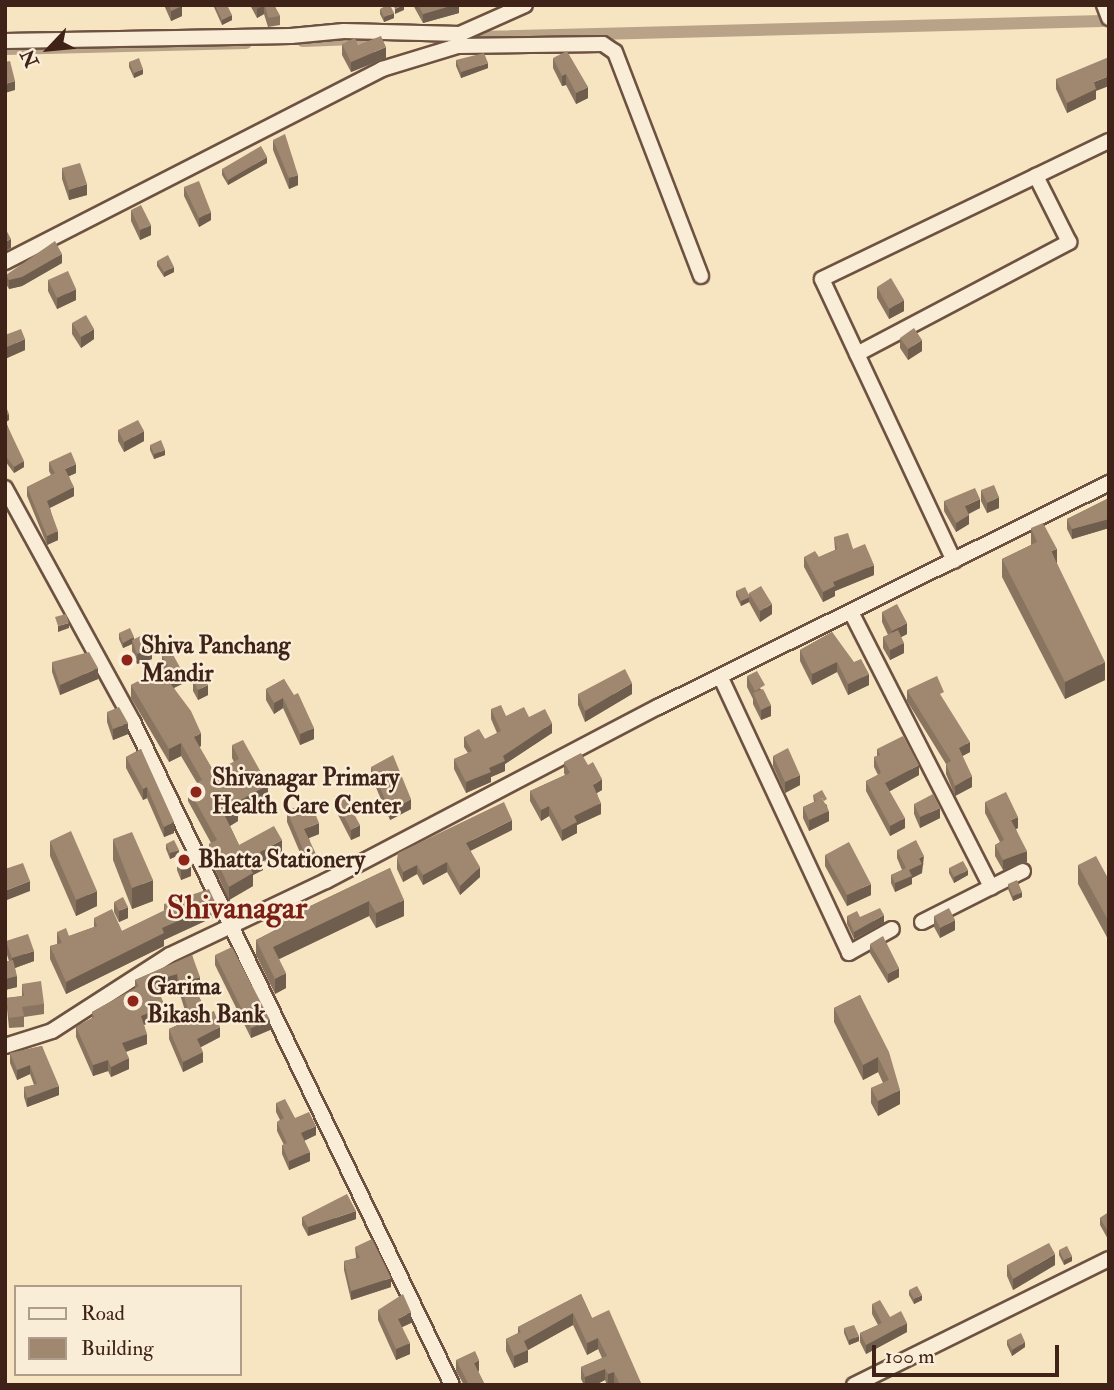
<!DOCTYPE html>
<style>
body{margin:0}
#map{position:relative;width:1114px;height:1390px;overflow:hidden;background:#f7e4c1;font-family:"IM FELL Double Pica",serif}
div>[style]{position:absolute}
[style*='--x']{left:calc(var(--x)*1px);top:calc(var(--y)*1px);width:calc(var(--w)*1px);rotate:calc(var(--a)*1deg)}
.canal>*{height:12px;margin:-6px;padding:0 6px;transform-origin:6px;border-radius:6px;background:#b8a288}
.roads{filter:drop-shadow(2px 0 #6d5242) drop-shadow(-2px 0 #6d5242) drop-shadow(0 2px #6d5242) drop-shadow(0 -2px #6d5242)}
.minor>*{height:14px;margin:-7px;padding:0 7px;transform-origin:7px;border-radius:7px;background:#faedd7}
.wall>*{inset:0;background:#897460}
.shaded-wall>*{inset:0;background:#6f5e4e}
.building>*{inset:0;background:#9f8770}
.dots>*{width:19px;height:19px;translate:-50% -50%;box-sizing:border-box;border:4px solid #faedd7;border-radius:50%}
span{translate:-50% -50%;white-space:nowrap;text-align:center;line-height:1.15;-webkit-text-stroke:5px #faedd7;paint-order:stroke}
.poi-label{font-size:24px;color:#3f2218;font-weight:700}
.left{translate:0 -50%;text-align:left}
.district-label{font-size:32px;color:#7a1f14;font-weight:700}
.frame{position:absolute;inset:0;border:7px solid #3f2218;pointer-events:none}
.legend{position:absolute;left:14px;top:1285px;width:228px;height:91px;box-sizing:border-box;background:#faedd7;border:2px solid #af9c8b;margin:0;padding:9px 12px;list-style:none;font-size:21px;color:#3f2218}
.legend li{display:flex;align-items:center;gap:14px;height:35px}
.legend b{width:35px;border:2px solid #af9c8b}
.north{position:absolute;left:14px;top:14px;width:70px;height:70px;-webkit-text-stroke:5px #faedd7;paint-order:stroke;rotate:244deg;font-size:19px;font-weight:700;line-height:28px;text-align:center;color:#3f2218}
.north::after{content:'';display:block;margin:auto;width:24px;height:32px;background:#3f2218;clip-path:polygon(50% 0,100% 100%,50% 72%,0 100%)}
.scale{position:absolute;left:872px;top:1345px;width:187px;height:32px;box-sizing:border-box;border:4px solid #3f2218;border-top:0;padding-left:9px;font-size:21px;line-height:24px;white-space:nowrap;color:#3f2218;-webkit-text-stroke:5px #faedd7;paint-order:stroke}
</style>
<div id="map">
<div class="canal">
<i style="--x:482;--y:37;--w:620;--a:-1.48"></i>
<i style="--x:303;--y:41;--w:76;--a:-2.3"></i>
<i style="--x:5;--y:49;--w:241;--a:-1.4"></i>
</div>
<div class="roads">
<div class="minor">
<i style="--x:1104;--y:5;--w:14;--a:69"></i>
<i style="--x:5;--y:41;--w:286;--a:-1"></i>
<i style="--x:291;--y:36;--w:53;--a:-5.4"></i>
<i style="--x:344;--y:31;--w:116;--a:1.5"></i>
<i style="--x:460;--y:34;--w:71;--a:-24"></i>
<i style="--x:457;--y:46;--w:146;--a:-0.8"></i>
<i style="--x:603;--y:44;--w:14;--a:34"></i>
<i style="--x:615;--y:52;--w:240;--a:69"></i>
<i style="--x:5;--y:262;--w:424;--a:-27.1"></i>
<i style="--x:382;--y:69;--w:78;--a:-17"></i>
<i style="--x:457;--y:46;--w:12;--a:-76"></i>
<i style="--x:857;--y:354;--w:240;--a:-27.8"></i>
<i style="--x:1069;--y:242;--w:74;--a:-116.6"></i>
<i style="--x:5;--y:488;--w:267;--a:61.3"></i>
<i style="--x:133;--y:722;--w:736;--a:64.31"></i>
<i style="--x:954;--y:561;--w:311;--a:-115.1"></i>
<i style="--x:822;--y:279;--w:318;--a:-25.7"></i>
<i style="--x:851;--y:612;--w:309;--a:63"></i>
<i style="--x:721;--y:678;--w:303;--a:65"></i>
<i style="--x:849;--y:953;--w:49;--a:-29.2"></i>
<i style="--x:922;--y:922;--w:113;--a:-26.8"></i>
<i style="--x:5;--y:1046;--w:49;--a:-17.7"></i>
<i style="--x:52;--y:1031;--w:140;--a:-32.8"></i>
<i style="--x:170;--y:955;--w:173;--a:-25.4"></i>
<i style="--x:326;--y:881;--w:375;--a:-27.7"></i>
<i style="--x:658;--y:707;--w:504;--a:-26.41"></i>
<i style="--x:854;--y:1385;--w:284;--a:-26.3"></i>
</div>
</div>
<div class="wall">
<i style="clip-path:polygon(164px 5px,182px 5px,182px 16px,171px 21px)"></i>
<i style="clip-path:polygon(213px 5px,227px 5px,232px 20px,222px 25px)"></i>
<i style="clip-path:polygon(250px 5px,274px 5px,280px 16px,280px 25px,268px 27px,264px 14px,257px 18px)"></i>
<i style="clip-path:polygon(413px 5px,459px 5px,459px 13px,423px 23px)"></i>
<i style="clip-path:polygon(380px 9px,394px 18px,384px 22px,380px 14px)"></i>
<i style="clip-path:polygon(342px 44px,358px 45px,386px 58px,351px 72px,342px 55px)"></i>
<i style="clip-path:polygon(553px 58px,588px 98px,576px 104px,566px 85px,562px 86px,553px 68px)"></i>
<i style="clip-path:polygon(456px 60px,488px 68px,461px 78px,456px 66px)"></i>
<i style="clip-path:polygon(129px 62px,143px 74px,134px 78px,129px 67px)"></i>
<i style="clip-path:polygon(1056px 79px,1096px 91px,1096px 99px,1067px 113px,1056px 89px)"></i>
<i style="clip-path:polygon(273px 140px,298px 185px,289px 189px,273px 150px)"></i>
<i style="clip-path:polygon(267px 163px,228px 185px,222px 175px,222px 169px)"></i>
<i style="clip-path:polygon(62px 168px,87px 195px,69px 200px,62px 179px)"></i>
<i style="clip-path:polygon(184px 187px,211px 220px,199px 227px,184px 196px)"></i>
<i style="clip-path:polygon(131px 210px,151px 235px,140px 240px,131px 221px)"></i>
<i style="clip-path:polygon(157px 261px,174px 272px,164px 277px,157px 266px)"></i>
<i style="clip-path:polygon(62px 263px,22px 286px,9px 289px,6px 284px,6px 275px)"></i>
<i style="clip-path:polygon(48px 280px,76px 300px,57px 309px,48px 291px)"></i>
<i style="clip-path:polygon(877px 287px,904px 311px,889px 319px,877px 298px)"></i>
<i style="clip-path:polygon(72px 323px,94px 339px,81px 348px,72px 334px)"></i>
<i style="clip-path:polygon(5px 335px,25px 350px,7px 358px,5px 354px)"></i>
<i style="clip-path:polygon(900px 338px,922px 351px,908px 360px,900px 348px)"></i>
<i style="clip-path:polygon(5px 404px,9px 420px,6px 422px,24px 467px,14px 473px,5px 461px)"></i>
<i style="clip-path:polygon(118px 430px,144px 441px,124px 452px,118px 441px)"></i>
<i style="clip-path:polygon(150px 445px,165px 455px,154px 459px,150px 450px)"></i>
<i style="clip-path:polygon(49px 462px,76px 473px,69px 476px,74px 496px,50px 508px,58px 540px,47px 545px,27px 496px,27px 487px,51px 475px,49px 471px)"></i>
<i style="clip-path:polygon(981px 490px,999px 508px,987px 513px,981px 501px)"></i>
<i style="clip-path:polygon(1109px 498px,1109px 528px,1072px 539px,1067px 529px,1067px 519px)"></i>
<i style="clip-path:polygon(944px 501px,980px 508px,969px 514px,969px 524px,956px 532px,944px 511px)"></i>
<i style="clip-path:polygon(1031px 528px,1057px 564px,1105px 680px,1065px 699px,1002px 577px,1002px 559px,1031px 545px)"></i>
<i style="clip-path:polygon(834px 537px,853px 549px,874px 575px,835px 591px,835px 596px,823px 602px,804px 567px,804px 557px,819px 557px,835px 550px)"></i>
<i style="clip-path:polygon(736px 591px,749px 595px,749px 593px,772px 614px,760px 622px,749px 602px,741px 606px,736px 596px)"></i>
<i style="clip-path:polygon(882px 612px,907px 634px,901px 637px,904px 653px,890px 660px,883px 648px,883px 637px,888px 635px,882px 622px)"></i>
<i style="clip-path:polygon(832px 632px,869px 685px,848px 695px,837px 672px,812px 685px,800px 661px,800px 650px)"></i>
<i style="clip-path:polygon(119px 633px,134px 639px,152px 659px,137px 664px,132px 651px,132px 644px,123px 648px,119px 639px)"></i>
<i style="clip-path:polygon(162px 655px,182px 684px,174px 688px,201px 746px,199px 747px,214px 772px,234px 762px,232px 758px,232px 745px,268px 798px,238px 814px,238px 821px,230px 826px,239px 845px,282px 853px,263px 863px,263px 870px,253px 875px,253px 886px,229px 900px,209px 857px,209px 844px,211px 843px,188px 801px,188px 788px,197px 783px,181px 756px,169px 762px,131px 698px,131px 685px,162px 669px)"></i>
<i style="clip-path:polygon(52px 662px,98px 679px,60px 695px,52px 672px)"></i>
<i style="clip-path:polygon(747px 676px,765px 693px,771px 716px,761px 720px,753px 704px,753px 699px,747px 687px)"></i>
<i style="clip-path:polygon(284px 679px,314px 739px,300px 745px,283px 708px,274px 714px,266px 700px,266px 689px)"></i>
<i style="clip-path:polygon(193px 680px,208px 695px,198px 700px,193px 691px)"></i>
<i style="clip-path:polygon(907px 690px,944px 701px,970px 752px,962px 756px,972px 787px,955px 796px,946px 774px,946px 764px,907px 701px)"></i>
<i style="clip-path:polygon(578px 694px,632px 694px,585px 722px,578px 705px)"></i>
<i style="clip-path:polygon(491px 709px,506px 716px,529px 717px,552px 733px,505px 764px,505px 771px,491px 777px,491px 782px,466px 793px,454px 769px,454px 759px,468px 753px,464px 747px,464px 737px,485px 739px,497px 733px,491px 719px)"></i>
<i style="clip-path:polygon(107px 712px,128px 734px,113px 740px,107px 722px)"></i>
<i style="clip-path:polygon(141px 749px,174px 833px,164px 837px,147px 798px,143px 800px,126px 768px,126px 757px)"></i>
<i style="clip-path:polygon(877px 749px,919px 775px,889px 791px,905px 828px,890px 836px,866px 791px,866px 781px,878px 775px,874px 767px,874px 757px,877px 756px)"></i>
<i style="clip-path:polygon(773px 756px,800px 785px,785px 793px,773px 766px)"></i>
<i style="clip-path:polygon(564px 762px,602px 790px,597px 793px,601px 814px,577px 825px,577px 833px,562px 841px,549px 816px,541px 821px,530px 801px,530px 791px,565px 775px,564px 773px)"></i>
<i style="clip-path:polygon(371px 767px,411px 809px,390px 820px,371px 776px)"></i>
<i style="clip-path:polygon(813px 795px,827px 805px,829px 821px,809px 831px,803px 818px,803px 807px,814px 802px)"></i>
<i style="clip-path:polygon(334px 797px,360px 836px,351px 840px,334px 807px)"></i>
<i style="clip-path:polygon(985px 802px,1018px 828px,1016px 829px,1027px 862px,1003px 870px,995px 856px,995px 845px,1000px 842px,985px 813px)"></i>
<i style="clip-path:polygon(914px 804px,940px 818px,920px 828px,914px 814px)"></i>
<i style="clip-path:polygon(287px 811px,319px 834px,309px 838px,316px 865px,307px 869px,287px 822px)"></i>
<i style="clip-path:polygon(512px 830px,470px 851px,480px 877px,460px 895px,447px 872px,423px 885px,417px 874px,403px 882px,397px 869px,397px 859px)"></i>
<i style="clip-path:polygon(113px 839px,153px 901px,132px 909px,113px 860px)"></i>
<i style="clip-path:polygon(50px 841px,97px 906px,76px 916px,50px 856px)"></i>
<i style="clip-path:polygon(166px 844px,179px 855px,170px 859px,166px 849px)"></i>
<i style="clip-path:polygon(897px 850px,924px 864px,922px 865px,922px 873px,912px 878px,912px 884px,895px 892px,891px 883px,891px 875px,902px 870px,897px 858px)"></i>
<i style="clip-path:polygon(825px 855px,871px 895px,847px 906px,825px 866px)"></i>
<i style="clip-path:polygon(177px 860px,191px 876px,181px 880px,177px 870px)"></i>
<i style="clip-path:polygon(1078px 865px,1109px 880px,1109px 941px,1078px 884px)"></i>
<i style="clip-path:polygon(390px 868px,404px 916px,376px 928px,369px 916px,279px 959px,286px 988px,275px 994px,256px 955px,256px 940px,281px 927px,281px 920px)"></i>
<i style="clip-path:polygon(949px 868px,968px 875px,954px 883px,949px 873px)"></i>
<i style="clip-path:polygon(1008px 884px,1022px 897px,1013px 901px,1008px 889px)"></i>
<i style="clip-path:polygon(114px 902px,128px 918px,119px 922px,114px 912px)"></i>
<i style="clip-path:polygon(164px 904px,216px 916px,164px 940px,164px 946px,66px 994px,50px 959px,50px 946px,57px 944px,57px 932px,69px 936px,94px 927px,94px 918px,122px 931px,164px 911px)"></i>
<i style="clip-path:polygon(847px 916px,884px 923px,854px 939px,847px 924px)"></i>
<i style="clip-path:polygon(934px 916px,955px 930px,940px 938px,934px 927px)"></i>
<i style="clip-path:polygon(6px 941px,34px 961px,15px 968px,17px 987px,5px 990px,5px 962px,9px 961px,6px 952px)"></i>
<i style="clip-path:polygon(870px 944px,899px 977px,888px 983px,870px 953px)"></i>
<i style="clip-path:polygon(192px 955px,200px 987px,195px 989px,220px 1037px,201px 1047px,203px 1062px,183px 1072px,169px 1039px,169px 1029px,188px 1020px,177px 985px,158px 990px,165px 1016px,144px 1025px,147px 1044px,126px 1052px,129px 1069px,111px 1077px,108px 1071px,93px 1076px,76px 1037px,76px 1027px,92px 1018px,92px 1012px,135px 988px,135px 980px)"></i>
<i style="clip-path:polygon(215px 955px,270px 1030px,251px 1038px,215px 965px)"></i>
<i style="clip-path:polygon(22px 984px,44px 1004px,44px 1014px,24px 1017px,24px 1027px,9px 1028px,6px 998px,22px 996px)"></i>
<i style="clip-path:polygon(860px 995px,900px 1104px,878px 1116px,871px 1103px,871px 1088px,883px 1083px,878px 1072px,863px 1080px,834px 1022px,834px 1008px)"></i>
<i style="clip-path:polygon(42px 1046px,59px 1095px,27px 1107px,24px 1097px,24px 1087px,34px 1085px,30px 1074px,17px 1080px,10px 1063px,10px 1053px)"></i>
<i style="clip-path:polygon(276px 1103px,316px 1135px,304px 1141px,310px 1161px,289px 1170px,282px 1154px,282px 1145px,284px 1145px,277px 1131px,277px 1122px,280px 1120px,276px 1112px)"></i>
<i style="clip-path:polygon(1109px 1212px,1109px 1241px,1100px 1225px,1100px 1218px)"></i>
<i style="clip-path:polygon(302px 1217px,356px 1219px,308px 1236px,302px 1225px)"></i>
<i style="clip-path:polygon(355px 1247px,391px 1287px,351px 1300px,344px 1270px,344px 1261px,356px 1258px)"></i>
<i style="clip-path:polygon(1059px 1250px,1072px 1261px,1064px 1265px,1059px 1255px)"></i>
<i style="clip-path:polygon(1007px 1265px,1055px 1265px,1013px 1290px,1007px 1276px)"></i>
<i style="clip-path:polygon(909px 1290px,922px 1300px,914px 1304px,909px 1295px)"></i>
<i style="clip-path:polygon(581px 1294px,592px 1318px,642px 1385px,614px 1385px,614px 1383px,607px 1385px,605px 1380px,595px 1385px,584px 1385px,581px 1379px,581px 1367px,602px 1358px,598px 1349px,587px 1355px,573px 1325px,528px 1350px,528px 1362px,514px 1368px,506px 1351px,506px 1339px,518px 1333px,518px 1327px)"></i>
<i style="clip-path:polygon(872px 1304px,890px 1317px,907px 1332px,866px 1354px,860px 1342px,860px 1333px,878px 1325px,872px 1314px)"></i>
<i style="clip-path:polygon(378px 1310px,411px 1323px,402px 1327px,410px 1354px,396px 1360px,378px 1320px)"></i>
<i style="clip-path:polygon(844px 1328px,859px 1341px,849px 1345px,844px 1333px)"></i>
<i style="clip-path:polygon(1007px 1340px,1025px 1347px,1012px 1356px,1007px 1345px)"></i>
<i style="clip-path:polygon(456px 1360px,479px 1371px,478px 1371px,485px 1385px,464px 1385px,456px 1371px)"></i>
</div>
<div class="shaded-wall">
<i style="clip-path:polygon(264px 5px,264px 14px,257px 18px,257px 9px)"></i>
<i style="clip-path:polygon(404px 5px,404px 10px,395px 14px,395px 9px)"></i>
<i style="clip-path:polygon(454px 5px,459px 5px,459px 13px,423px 23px,423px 14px)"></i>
<i style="clip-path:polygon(182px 6px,182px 16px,171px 21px,171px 11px)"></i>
<i style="clip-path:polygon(394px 13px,394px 18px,384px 22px,384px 17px)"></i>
<i style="clip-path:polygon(232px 15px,232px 20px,222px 25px,222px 20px)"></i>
<i style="clip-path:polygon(386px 47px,386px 58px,351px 72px,351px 62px)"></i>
<i style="clip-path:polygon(488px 63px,488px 68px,461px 78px,461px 72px)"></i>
<i style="clip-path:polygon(143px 69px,143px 74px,134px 78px,134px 73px)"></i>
<i style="clip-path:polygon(566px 74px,566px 85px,562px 86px,562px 76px)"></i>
<i style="clip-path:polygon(1109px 76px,1109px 86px,1096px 91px,1096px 99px,1067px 113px,1067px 103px,1094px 82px)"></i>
<i style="clip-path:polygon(15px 81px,15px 90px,5px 93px,5px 84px)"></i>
<i style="clip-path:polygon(588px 87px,588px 98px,576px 104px,576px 93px)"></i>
<i style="clip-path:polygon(267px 157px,267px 163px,228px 185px,228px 180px)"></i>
<i style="clip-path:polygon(298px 175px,298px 185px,289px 189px,289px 178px)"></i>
<i style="clip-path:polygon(87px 184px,87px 195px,69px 200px,69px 190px)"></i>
<i style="clip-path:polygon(211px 212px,211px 220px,199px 227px,199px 218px)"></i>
<i style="clip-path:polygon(151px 225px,151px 235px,140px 240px,140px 230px)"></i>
<i style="clip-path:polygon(11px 239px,11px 248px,5px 251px,5px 242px)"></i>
<i style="clip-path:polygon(62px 254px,62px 263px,22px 286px,9px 289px,9px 280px)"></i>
<i style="clip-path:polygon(174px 267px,174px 272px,164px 277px,164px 272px)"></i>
<i style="clip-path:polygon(76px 289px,76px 300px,57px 309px,57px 298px)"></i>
<i style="clip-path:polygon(904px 300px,904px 311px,889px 319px,889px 309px)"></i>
<i style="clip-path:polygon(94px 329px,94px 339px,81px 348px,81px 337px)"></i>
<i style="clip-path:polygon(25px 339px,25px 350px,7px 358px,7px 347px)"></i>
<i style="clip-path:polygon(922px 340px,922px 351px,908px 360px,908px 349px)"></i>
<i style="clip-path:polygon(9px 414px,9px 420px,5px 422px,5px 416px)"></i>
<i style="clip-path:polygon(144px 431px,144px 441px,124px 452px,124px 442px)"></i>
<i style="clip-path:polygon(165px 450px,165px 455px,154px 459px,154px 454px)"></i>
<i style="clip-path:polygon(24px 461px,24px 467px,14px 473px,14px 467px)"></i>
<i style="clip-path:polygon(76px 464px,76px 473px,65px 478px,65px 469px)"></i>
<i style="clip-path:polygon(74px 487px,74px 496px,47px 509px,47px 501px)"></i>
<i style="clip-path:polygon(999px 497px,999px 508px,987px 513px,987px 503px)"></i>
<i style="clip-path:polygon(980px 499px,980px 508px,965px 515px,965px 506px)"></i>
<i style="clip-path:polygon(969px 515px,969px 524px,956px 532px,956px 523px)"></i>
<i style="clip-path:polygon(1109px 519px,1109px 528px,1072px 539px,1072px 529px)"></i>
<i style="clip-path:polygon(58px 531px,58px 540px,47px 545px,47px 536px)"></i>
<i style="clip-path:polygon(1057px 549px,1057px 566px,1051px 551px)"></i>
<i style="clip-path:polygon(874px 565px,874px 575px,835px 591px,835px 596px,823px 602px,823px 592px,833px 582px)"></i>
<i style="clip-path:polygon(749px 597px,749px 602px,741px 606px,741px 601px)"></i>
<i style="clip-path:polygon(772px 604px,772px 614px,760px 622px,760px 611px)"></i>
<i style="clip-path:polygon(69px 623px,69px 628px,58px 632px,58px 626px)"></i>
<i style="clip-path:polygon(907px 623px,907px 634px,892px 642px,892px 631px)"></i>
<i style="clip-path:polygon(134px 637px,134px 643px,132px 640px,132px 644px,123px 648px,123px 643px)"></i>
<i style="clip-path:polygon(904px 643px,904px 653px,890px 660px,890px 650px)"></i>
<i style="clip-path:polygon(152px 648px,152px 659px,137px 664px,137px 654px)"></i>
<i style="clip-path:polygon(837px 662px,837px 672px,812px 685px,812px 674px)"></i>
<i style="clip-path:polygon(1105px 662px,1105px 680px,1065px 699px,1065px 682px)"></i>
<i style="clip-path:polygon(98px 668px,98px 679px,60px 695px,60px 685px)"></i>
<i style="clip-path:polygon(182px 671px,182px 684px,167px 691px,167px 679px)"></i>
<i style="clip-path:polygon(869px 674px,869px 685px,848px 695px,848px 684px)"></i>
<i style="clip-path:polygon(632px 683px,632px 694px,585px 722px,585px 711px)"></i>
<i style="clip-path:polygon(208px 685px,208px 695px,198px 700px,198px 690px)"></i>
<i style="clip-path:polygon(283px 698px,283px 708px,274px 714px,274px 703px)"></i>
<i style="clip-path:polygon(771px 705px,771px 716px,761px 720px,761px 710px)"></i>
<i style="clip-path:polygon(128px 723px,128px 734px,113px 740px,113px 729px)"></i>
<i style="clip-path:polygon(552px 723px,552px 733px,505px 764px,505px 771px,491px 777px,491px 782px,466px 793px,466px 782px,489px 768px,503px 756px)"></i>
<i style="clip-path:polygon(314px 728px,314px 739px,300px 745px,300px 734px)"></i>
<i style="clip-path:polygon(201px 733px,201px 746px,194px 750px,194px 737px)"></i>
<i style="clip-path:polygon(970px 742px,970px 752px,959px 758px,959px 748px)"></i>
<i style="clip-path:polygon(181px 743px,181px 756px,169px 762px,169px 749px)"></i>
<i style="clip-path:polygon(919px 765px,919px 775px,885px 794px,885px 783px)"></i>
<i style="clip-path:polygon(800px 775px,800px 785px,785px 793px,785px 782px)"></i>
<i style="clip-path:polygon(972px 776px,972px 787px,955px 796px,955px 786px)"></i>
<i style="clip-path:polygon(602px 779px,602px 790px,593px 795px,593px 785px)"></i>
<i style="clip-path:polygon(268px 785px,268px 798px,238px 814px,238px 821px,225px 829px,225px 816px,235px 803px)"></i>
<i style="clip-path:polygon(147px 787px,147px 798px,143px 800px,143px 789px)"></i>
<i style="clip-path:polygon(411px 799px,411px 809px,390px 820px,390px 811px)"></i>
<i style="clip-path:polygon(601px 803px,601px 814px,577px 825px,577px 833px,562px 841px,562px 830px,574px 816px)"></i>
<i style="clip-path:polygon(549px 806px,549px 816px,541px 821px,541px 810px)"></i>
<i style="clip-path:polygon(940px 808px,940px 818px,920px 828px,920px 817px)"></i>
<i style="clip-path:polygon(829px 811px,829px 821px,809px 831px,809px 820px)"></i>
<i style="clip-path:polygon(1018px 817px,1018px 828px,1011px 831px,1011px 820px)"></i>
<i style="clip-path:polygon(905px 818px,905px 828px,890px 836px,890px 826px)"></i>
<i style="clip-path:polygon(512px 820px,512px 830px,466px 853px,466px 843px)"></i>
<i style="clip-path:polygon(174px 822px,174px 833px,164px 837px,164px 827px)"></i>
<i style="clip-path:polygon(319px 823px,319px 834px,304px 840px,304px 829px)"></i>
<i style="clip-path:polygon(360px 825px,360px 836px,351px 840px,351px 830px)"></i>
<i style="clip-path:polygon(282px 840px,282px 853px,263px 863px,263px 870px,253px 875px,253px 886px,229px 900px,229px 887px,248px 864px,260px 852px)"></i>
<i style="clip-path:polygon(179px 850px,179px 855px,170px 859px,170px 853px)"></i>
<i style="clip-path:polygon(1027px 851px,1027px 862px,1003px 870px,1003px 860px)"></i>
<i style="clip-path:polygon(316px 854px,316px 865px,307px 869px,307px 859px)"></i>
<i style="clip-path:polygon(924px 856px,922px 873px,912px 878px,912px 884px,895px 892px,895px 883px,909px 870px,919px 858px)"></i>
<i style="clip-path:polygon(447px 862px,447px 872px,423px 885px,423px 875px)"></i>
<i style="clip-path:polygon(417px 865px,417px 874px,403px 882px,403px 872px)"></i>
<i style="clip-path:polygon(191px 866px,191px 876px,181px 880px,181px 870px)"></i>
<i style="clip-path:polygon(480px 867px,480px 877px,460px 895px,460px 886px)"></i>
<i style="clip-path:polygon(968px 870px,968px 875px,954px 883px,954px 877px)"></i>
<i style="clip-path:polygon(153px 880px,153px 901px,132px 909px,132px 888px)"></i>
<i style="clip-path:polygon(30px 881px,30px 891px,7px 900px,7px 890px)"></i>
<i style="clip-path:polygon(871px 884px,871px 895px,847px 906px,847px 895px)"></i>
<i style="clip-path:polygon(97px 891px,97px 906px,76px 916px,76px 900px)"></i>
<i style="clip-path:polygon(1022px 892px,1022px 897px,1013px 901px,1013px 896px)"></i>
<i style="clip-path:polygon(404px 900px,404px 916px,376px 928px,376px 913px)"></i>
<i style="clip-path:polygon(369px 901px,369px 916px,273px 962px,273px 947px)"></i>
<i style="clip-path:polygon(216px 904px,216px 916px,164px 940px,164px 946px,66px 994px,66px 982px,162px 928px)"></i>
<i style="clip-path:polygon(128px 907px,128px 918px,119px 922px,119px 911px)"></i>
<i style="clip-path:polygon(884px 915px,884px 923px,854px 939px,854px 932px)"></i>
<i style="clip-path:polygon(955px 920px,955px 930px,940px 938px,940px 928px)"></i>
<i style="clip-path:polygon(34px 951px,34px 961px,12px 969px,12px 958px)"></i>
<i style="clip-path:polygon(899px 968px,899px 977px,888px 983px,888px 974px)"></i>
<i style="clip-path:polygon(286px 973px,286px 988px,275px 994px,275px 979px)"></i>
<i style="clip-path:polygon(177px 974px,177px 985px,154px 991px,154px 981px)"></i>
<i style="clip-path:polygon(17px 976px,17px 987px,5px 990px,5px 979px)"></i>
<i style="clip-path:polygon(200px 977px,200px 987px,191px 991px,191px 980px)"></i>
<i style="clip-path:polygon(165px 1006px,165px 1016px,141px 1026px,141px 1016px)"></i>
<i style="clip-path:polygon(270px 1020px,270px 1030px,251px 1038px,251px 1028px)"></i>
<i style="clip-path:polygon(220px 1027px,220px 1037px,197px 1049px,197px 1039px)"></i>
<i style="clip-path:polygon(147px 1034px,147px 1044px,122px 1053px,122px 1043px)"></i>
<i style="clip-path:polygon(203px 1052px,203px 1062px,183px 1072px,183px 1062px)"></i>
<i style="clip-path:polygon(878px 1057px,878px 1072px,863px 1080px,863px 1065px)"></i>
<i style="clip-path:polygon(129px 1058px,129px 1069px,111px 1077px,111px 1067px)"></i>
<i style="clip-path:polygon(108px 1060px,108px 1071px,93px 1076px,93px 1065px)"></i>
<i style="clip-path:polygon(30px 1065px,30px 1074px,17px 1080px,17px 1070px)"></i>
<i style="clip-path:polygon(59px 1086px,59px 1095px,27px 1107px,27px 1098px)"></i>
<i style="clip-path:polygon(900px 1090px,900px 1104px,878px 1116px,878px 1101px)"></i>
<i style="clip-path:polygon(316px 1126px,316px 1135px,301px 1142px,301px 1133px)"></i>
<i style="clip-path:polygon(310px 1152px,310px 1161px,289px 1170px,289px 1161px)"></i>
<i style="clip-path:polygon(356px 1211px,356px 1219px,308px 1236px,308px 1227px)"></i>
<i style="clip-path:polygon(1055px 1254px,1055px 1265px,1013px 1290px,1013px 1279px)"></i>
<i style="clip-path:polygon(1072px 1256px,1072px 1261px,1064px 1265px,1064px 1260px)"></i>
<i style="clip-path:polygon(391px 1278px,391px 1287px,351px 1300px,351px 1291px)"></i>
<i style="clip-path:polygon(922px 1295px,922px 1300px,914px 1304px,914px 1299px)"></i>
<i style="clip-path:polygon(411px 1312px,411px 1323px,398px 1329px,398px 1319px)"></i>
<i style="clip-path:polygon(573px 1313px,573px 1325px,528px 1350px,528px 1362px,514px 1368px,514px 1356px,524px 1341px)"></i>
<i style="clip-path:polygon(907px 1323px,907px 1332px,866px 1354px,866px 1345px)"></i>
<i style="clip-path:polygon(859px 1336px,859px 1341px,849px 1345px,849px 1340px)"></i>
<i style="clip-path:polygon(598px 1338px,598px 1349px,587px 1355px,587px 1343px)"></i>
<i style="clip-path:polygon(1025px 1342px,1025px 1347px,1012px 1356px,1012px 1350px)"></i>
<i style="clip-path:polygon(410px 1343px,410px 1354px,396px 1360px,396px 1349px)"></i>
<i style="clip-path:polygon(479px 1360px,479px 1371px,474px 1374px,474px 1363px)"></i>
<i style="clip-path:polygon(605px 1369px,605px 1380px,595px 1385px,585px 1385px,585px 1377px)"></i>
<i style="clip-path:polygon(614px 1372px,614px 1383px,608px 1385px,608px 1374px)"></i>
</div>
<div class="building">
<i style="clip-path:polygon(169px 5px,182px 5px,182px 6px,171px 11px)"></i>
<i style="clip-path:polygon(215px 5px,227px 5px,232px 15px,222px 20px)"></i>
<i style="clip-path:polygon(265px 5px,274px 5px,280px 16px,268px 18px)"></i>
<i style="clip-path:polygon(387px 5px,390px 5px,394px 13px,384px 17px,380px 9px)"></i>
<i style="clip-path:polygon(393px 5px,403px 5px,395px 9px)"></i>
<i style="clip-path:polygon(418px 5px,454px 5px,423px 14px)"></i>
<i style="clip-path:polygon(381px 36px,386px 47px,351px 62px,342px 44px,355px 38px,358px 45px)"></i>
<i style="clip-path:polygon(567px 51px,588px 87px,576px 93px,566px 74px,562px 76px,553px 58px)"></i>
<i style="clip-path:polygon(484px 53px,488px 63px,461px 72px,456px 60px)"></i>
<i style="clip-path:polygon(1109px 57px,1109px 76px,1094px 82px,1096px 89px,1067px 103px,1056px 79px)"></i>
<i style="clip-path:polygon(139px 58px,143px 69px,134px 73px,129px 62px)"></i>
<i style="clip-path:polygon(10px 61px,15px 81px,5px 84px,5px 62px)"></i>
<i style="clip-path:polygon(285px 134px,298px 175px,289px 178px,273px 140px)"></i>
<i style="clip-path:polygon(261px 146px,267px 157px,228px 180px,222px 169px)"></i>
<i style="clip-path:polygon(80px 163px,87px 184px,69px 190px,62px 168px)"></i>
<i style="clip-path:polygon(199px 181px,211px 212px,199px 218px,184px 187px)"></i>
<i style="clip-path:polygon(141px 205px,151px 225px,140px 230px,131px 210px)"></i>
<i style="clip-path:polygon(5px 228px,11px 239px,5px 242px)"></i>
<i style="clip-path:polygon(55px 241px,62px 254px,22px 277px,9px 280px,6px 275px)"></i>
<i style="clip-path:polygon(168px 255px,174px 267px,164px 272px,157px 261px)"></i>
<i style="clip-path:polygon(68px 271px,76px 289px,57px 298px,48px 280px)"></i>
<i style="clip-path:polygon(891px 278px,904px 300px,889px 309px,877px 287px)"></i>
<i style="clip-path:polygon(86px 315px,94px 329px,81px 337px,72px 323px)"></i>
<i style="clip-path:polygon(914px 328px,922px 340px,908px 349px,900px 338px)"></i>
<i style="clip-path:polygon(21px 329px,25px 339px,7px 347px,5px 343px,5px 335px)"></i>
<i style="clip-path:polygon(5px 404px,9px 414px,5px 416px)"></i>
<i style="clip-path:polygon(138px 420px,144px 431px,124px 442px,118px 430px)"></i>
<i style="clip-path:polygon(5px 421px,24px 461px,14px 467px,5px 455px)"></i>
<i style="clip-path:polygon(161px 440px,165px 450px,154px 454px,150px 445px)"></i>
<i style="clip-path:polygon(71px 452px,76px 464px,65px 469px,74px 487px,47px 501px,58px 531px,47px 536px,27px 487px,55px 473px,49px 462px)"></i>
<i style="clip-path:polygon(994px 485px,999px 497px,987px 503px,981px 490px)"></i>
<i style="clip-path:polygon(975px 488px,980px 499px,965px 506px,969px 515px,956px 523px,944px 501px)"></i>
<i style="clip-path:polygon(1109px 498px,1109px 519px,1072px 529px,1067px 519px)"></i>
<i style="clip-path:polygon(1043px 523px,1057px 549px,1051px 551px,1105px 662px,1065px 682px,1002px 559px,1037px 542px,1031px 528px)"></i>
<i style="clip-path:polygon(848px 533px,853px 549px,865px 544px,874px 565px,833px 582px,835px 586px,823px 592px,804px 557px,815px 551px,819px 557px,837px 549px,834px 537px)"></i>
<i style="clip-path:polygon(761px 586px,772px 604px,760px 611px,749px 593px)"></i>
<i style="clip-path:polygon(745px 587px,750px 597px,741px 601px,736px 591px)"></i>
<i style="clip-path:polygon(897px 604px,907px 623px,892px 631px,882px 612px)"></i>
<i style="clip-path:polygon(66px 614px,69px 623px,58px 626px,55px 617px)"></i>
<i style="clip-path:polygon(130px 628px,134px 637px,123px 643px,119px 633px)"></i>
<i style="clip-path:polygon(898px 630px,904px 643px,890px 650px,883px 637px)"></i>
<i style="clip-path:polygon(832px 632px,854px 662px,861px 659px,869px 674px,848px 684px,837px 662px,812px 674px,800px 650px)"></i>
<i style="clip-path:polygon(145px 634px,152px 648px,137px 654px,132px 640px)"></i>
<i style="clip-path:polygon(171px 651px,182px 671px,167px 679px,191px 711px,201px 733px,194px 737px,214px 772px,239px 759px,232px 745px,243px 740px,268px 785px,235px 803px,238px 808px,225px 816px,239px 845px,274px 826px,282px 840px,260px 852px,263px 857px,248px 864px,253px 873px,229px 887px,209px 844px,217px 840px,188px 788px,202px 780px,181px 743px,169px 749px,131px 685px,168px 666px,162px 655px)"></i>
<i style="clip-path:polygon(89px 652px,98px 668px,60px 685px,52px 662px)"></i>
<i style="clip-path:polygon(625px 669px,632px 683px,585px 711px,578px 694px)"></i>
<i style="clip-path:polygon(757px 671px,765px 685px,755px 691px,747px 676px)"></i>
<i style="clip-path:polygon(203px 675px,208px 685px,198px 690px,193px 680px)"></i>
<i style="clip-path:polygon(937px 676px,944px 692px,940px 694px,970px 742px,959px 748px,972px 776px,955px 786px,946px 764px,951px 761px,907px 690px)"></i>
<i style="clip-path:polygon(284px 679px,294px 695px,298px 693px,314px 728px,300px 734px,283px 698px,274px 703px,266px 689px)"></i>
<i style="clip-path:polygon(763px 689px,771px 705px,761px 710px,753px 693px)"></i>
<i style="clip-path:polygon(501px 705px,506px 716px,524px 707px,529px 717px,545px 709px,552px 723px,503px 756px,505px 761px,489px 768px,491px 772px,466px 782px,454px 759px,472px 751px,464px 737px,479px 729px,485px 739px,501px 731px,491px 709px)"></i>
<i style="clip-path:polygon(119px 707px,128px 723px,113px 729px,107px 712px)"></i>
<i style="clip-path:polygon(903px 736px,919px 765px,885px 783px,905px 818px,890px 826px,866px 781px,881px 773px,874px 757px,880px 755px,877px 749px)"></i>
<i style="clip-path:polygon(788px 748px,800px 775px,785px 782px,773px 756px)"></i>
<i style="clip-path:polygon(141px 749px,174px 822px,164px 827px,147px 787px,143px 789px,126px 757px)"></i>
<i style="clip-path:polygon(581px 753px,588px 765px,593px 762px,602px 779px,593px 785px,601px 803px,574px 816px,577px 822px,562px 830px,549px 806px,541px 810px,530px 791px,570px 773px,564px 762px)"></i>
<i style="clip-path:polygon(393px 755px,411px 799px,390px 811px,371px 767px)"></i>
<i style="clip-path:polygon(822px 790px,827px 799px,824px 801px,822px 798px,816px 801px,813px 795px)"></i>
<i style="clip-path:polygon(342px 792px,360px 825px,351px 830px,334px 797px)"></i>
<i style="clip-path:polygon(1006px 792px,1018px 817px,1011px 820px,1027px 851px,1003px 860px,995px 845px,1004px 840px,985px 802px)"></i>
<i style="clip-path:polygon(933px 794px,940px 808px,920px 817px,914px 804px)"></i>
<i style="clip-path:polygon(822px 798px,829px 811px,809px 820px,803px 807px)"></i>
<i style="clip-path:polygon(310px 801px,319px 823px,304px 829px,316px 854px,307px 859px,287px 811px)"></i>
<i style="clip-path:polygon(504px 802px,512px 820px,466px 843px,480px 867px,460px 886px,447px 862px,423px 875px,417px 865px,403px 872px,397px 859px,398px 853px)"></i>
<i style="clip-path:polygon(71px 831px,97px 891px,76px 900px,50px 841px)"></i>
<i style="clip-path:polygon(132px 832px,153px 880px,132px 888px,113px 839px)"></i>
<i style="clip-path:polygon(174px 840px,179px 850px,170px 853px,166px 844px)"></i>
<i style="clip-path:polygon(916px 840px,924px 856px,919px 858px,922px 864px,909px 870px,912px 876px,895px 883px,891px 875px,906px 868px,897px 850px)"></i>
<i style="clip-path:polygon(849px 842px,871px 884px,847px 895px,825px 855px)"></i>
<i style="clip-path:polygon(187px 856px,191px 866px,181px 870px,177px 860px)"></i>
<i style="clip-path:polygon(1096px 856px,1109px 880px,1109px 922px,1078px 865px)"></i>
<i style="clip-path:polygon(963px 861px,968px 870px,954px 877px,949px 868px)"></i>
<i style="clip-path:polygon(23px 863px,30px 881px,7px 890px,5px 886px,5px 869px)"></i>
<i style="clip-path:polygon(390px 868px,404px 900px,376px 913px,369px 901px,273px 947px,286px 973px,275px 979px,256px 940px,284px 926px,281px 920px)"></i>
<i style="clip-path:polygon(1017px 880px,1022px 892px,1013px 896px,1008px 884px)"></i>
<i style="clip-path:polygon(209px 889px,216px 904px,162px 928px,164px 933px,66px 982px,50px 946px,62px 943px,57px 932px,66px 928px,69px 936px,97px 926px,94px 918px,112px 909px,122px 931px,165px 910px,164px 904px)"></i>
<i style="clip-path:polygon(123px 897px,128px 907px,119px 911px,114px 902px)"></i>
<i style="clip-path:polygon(880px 908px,884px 915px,854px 932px,847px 916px,857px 911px,860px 917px)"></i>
<i style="clip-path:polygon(949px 908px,955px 920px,940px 928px,934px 916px)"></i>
<i style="clip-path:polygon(28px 934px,34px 951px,12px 958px,6px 941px)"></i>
<i style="clip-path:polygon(883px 936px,899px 968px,888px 974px,870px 944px)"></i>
<i style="clip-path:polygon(232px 947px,270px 1020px,251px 1028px,215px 955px)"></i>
<i style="clip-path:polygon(192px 955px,200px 977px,191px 980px,207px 1014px,214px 1011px,220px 1027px,197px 1039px,203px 1052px,183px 1062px,169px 1029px,191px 1019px,177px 974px,154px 981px,165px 1006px,141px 1016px,147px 1034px,122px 1043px,129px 1058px,111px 1067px,108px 1060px,93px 1065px,76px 1027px,94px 1017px,92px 1012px,139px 986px,135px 980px)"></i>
<i style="clip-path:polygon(13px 960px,17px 976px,5px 979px,5px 962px)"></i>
<i style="clip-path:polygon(41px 981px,44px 1004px,22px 1007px,24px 1016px,9px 1018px,6px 998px,24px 996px,22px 984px)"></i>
<i style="clip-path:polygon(860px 995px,889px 1052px,900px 1090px,878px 1101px,871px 1088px,889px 1080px,878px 1057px,863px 1065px,834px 1008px)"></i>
<i style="clip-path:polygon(42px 1046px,59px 1086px,27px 1098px,24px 1087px,37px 1084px,30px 1065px,17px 1070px,10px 1053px)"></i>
<i style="clip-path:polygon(285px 1099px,295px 1118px,309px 1112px,316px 1126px,301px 1133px,310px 1152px,289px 1161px,282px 1145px,287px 1143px,277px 1122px,284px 1118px,276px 1103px)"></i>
<i style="clip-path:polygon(347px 1194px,356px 1211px,308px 1227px,302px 1217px)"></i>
<i style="clip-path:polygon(1109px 1212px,1109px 1233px,1100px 1218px)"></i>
<i style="clip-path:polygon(372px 1239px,391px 1278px,351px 1291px,344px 1261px,360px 1258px,355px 1247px)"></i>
<i style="clip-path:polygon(1049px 1243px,1055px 1254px,1013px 1279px,1007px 1265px)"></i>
<i style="clip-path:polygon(1067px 1246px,1072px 1256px,1064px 1260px,1059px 1250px)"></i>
<i style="clip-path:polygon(917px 1286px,922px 1295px,914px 1299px,909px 1290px)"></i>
<i style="clip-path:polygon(403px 1294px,411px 1312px,398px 1319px,410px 1343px,396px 1349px,378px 1310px)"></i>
<i style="clip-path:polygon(581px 1294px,592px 1318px,609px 1310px,642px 1385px,620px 1385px,614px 1372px,608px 1374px,605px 1369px,585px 1377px,581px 1367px,607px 1356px,598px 1338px,587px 1343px,573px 1313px,524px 1341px,528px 1350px,514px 1356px,506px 1339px,521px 1332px,518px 1327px)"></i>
<i style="clip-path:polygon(880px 1300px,890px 1317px,901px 1311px,907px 1323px,866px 1345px,860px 1333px,882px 1323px,872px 1304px)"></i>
<i style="clip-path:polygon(854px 1325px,859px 1336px,849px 1340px,844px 1328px)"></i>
<i style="clip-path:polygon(1021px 1333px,1025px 1342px,1012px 1350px,1007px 1340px)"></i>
<i style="clip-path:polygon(475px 1351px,479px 1360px,474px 1363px,485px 1385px,469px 1385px,456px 1360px)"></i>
</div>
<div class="dots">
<i style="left:127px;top:660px;background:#8f2418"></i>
<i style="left:196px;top:792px;background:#8f2418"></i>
<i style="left:184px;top:860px;background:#8f2418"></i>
<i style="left:133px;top:1001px;background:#8f2418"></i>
</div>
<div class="poi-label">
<span class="left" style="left:141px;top:660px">Shiva Panchang<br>Mandir</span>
<span class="left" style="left:212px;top:792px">Shivanagar Primary<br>Health Care Center</span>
<span class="left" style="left:198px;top:860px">Bhatta Stationery</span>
<span class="left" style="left:147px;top:1001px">Garima<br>Bikash Bank</span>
</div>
<div class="district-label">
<span style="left:237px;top:908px">Shivanagar</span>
</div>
<div class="frame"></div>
<ul class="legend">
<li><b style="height:9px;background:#faedd7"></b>Road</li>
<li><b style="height:19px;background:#9f8770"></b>Building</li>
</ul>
<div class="north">N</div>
<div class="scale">100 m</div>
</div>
